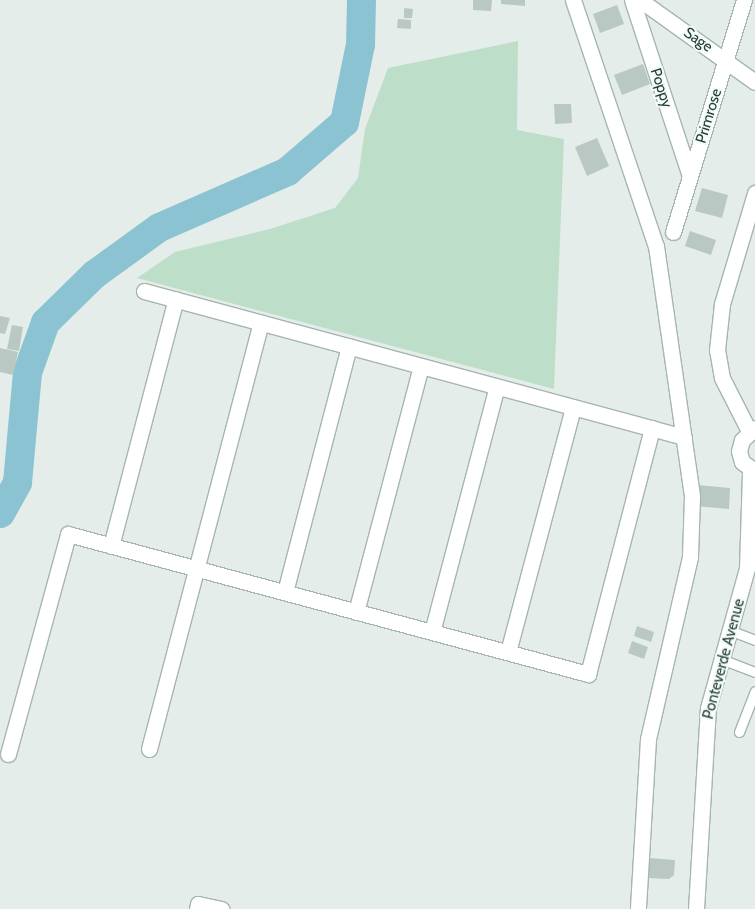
<!DOCTYPE html>
<style>
body{margin:0}
#map{position:relative;width:755px;height:909px;overflow:hidden;background:#e4ede9;font-family:Cabin,sans-serif}
div>[style]{position:absolute}
[style*='--x']{left:calc(var(--x)*1px);top:calc(var(--y)*1px);width:calc(var(--w)*1px);rotate:calc(var(--a)*1deg)}
.green>*{inset:0;background:#bddec8}
.river>*{height:29px;margin:-14.5px;padding:0 14.5px;transform-origin:14.5px;border-radius:14.5px;background:#8cc3d2}
.building>*{inset:0;background:#b9c8c3}
.roads{filter:drop-shadow(1px 0 #a6b5b1) drop-shadow(-1px 0 #a6b5b1) drop-shadow(0 1px #a6b5b1) drop-shadow(0 -1px #a6b5b1)}
.service>*{height:9px;margin:-4.5px;padding:0 4.5px;transform-origin:4.5px;border-radius:4.5px;background:#fff}
.minor>*{height:15px;margin:-7.5px;padding:0 7.5px;transform-origin:7.5px;border-radius:7.5px;background:#fff}
span{translate:-50% -50%;white-space:nowrap;text-align:center;line-height:1.15;-webkit-text-stroke:4px #f4faf7;paint-order:stroke}
.street-label{font-size:15px;color:#233f39}
</style>
<div id="map">
<div class="green">
<i style="clip-path:polygon(518px 41px,517px 130px,564px 139px,554px 389px,137px 278px,175px 252px,270px 229px,335px 208px,358px 178px,365px 129px,388px 68px)"></i>
</div>
<div class="river">
<i style="--x:0;--y:513;--w:35;--a:-61"></i>
<i style="--x:17;--y:482;--w:110;--a:-84.8"></i>
<i style="--x:27;--y:372;--w:53;--a:-70.2"></i>
<i style="--x:45;--y:322;--w:69;--a:-44.4"></i>
<i style="--x:94;--y:274;--w:80;--a:-35.9"></i>
<i style="--x:159;--y:227;--w:140;--a:-23.6"></i>
<i style="--x:287;--y:171;--w:75;--a:-40.7"></i>
<i style="--x:344;--y:122;--w:80;--a:-78.4"></i>
<i style="--x:360;--y:44;--w:44;--a:-88.7"></i>
</div>
<div class="building">
<i style="clip-path:polygon(473px 0,492px 0,491px 11px,473px 10px)"></i>
<i style="clip-path:polygon(501px 0,525px 0,525px 6px,501px 4px)"></i>
<i style="clip-path:polygon(617px 5px,624px 24px,600px 33px,593px 14px)"></i>
<i style="clip-path:polygon(404px 8px,413px 9px,412px 18px,404px 18px)"></i>
<i style="clip-path:polygon(398px 19px,411px 20px,411px 29px,397px 28px)"></i>
<i style="clip-path:polygon(643px 64px,650px 84px,622px 95px,614px 75px)"></i>
<i style="clip-path:polygon(554px 104px,571px 104px,572px 123px,555px 124px)"></i>
<i style="clip-path:polygon(597px 138px,609px 166px,587px 176px,575px 147px)"></i>
<i style="clip-path:polygon(702px 188px,728px 195px,722px 218px,695px 211px)"></i>
<i style="clip-path:polygon(690px 231px,716px 240px,711px 255px,685px 246px)"></i>
<i style="clip-path:polygon(0 316px,10px 318px,5px 334px,0 333px)"></i>
<i style="clip-path:polygon(12px 325px,23px 327px,19px 351px,7px 349px)"></i>
<i style="clip-path:polygon(0 348px,18px 352px,13px 375px,0 372px)"></i>
<i style="clip-path:polygon(697px 485px,730px 488px,729px 509px,695px 506px)"></i>
<i style="clip-path:polygon(637px 626px,654px 632px,651px 642px,634px 636px)"></i>
<i style="clip-path:polygon(632px 641px,648px 647px,644px 659px,628px 653px)"></i>
<i style="clip-path:polygon(649px 858px,675px 860px,674px 875px,669px 879px,647px 878px)"></i>
</div>
<div class="roads">
<div class="service">
<i style="--x:729;--y:630;--w:28;--a:21"></i>
<i style="--x:721;--y:659;--w:36;--a:21"></i>
<i style="--x:739;--y:732;--w:44;--a:-68.7"></i>
</div>
<div class="minor">
<i style="--x:573;--y:0;--w:260;--a:71.4"></i>
<i style="--x:656;--y:246;--w:253;--a:81.8"></i>
<i style="--x:692;--y:496;--w:61;--a:91.9"></i>
<i style="--x:690;--y:557;--w:187;--a:103"></i>
<i style="--x:648;--y:739;--w:170;--a:93.4"></i>
<i style="--x:632;--y:0;--w:185;--a:71.8"></i>
<i style="--x:640;--y:0;--w:141;--a:35.5"></i>
<i style="--x:673;--y:232;--w:243;--a:-73"></i>
<i style="--x:144;--y:291;--w:559;--a:15.13"></i>
<i style="--x:755;--y:428;--w:18;--a:137"></i>
<i style="--x:742;--y:440;--w:11;--a:105"></i>
<i style="--x:739;--y:451;--w:11;--a:75"></i>
<i style="--x:742;--y:462;--w:16;--a:35"></i>
<i style="--x:749;--y:431;--w:59;--a:-117"></i>
<i style="--x:722;--y:378;--w:28;--a:-100"></i>
<i style="--x:717;--y:350;--w:46;--a:-83.8"></i>
<i style="--x:722;--y:304;--w:116;--a:-73.4"></i>
<i style="--x:111;--y:546;--w:255;--a:-75.3"></i>
<i style="--x:285;--y:592;--w:254;--a:-75.4"></i>
<i style="--x:356;--y:612;--w:254;--a:-75.2"></i>
<i style="--x:432;--y:632;--w:254;--a:-75.2"></i>
<i style="--x:508;--y:652;--w:253;--a:-75.1"></i>
<i style="--x:149;--y:749;--w:441;--a:-75.3"></i>
<i style="--x:8;--y:754;--w:228;--a:-74.7"></i>
<i style="--x:68;--y:534;--w:539;--a:15.07"></i>
<i style="--x:588;--y:674;--w:254;--a:-75.4"></i>
<i style="--x:197;--y:909;--w:5;--a:-79"></i>
<i style="--x:198;--y:904;--w:24;--a:12"></i>
<i style="--x:696;--y:909;--w:201;--a:-86.6"></i>
<i style="--x:708;--y:708;--w:145;--a:-74.4"></i>
<i style="--x:747;--y:568;--w:98;--a:-88.2"></i>
</div>
</div>
<div class="street-label">
<span style="left:698px;top:40px;rotate:35deg">Sage</span>
<span style="left:661px;top:88px;rotate:72deg">Poppy</span>
<span style="left:709px;top:116px;rotate:-73deg">Primrose</span>
<span style="left:724px;top:659px;rotate:-75deg">Ponteverde Avenue</span>
</div>
</div>
